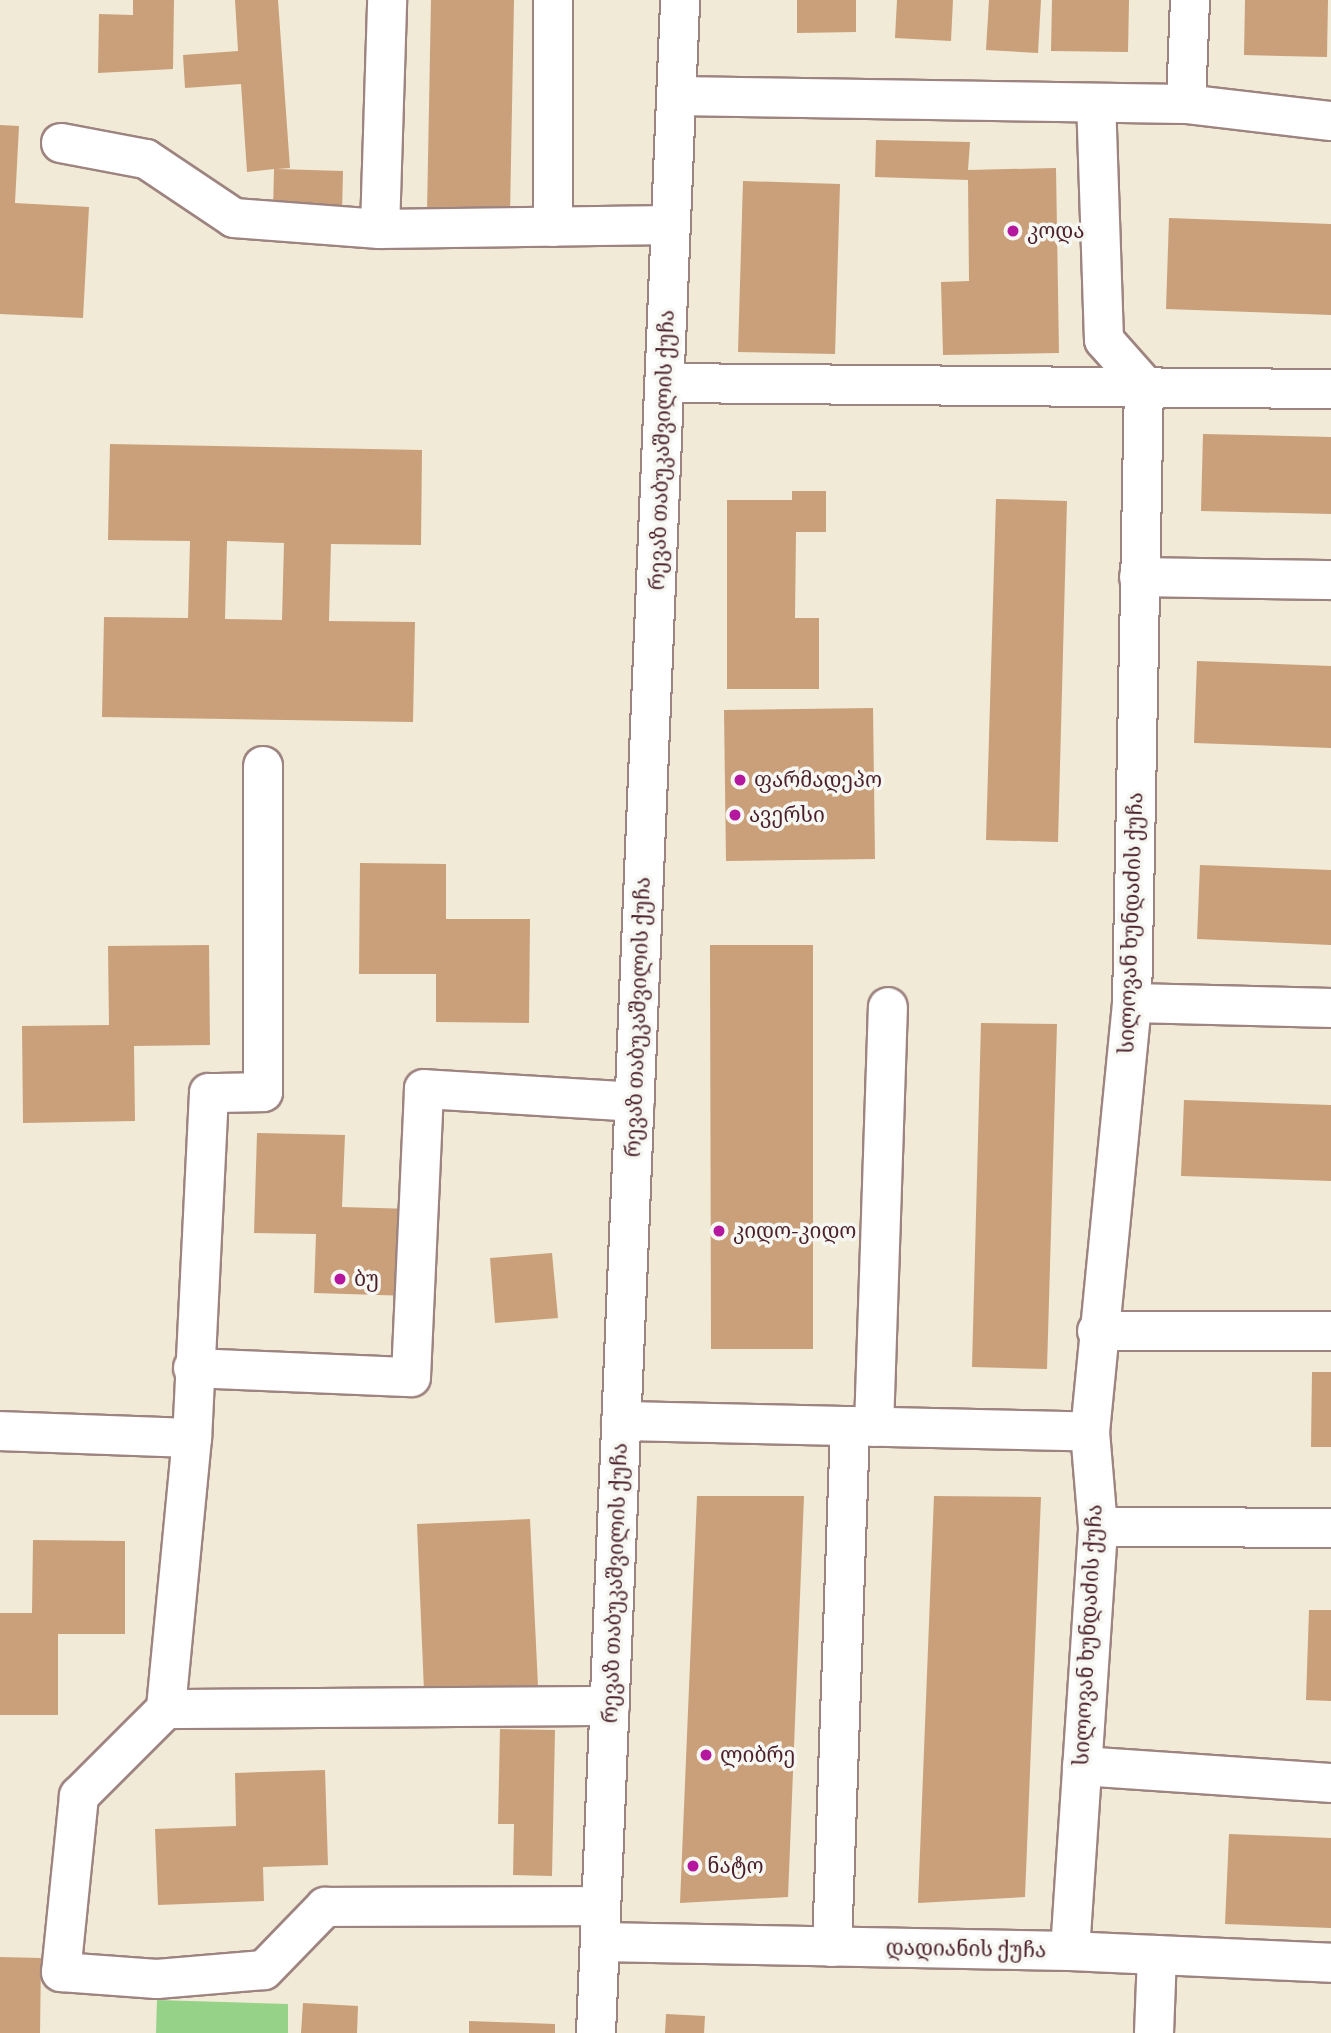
<!DOCTYPE html>
<meta charset="utf-8">
<style>
body{margin:0}
#map{position:relative;width:1331px;height:2033px;overflow:hidden;background:#f1ead6;font-family:"Gentium Book Plus","Noto Serif Georgian",serif}
div>[style]{position:absolute}
[style*='--x']{left:calc(var(--x)*1px);top:calc(var(--y)*1px);width:calc(var(--w)*1px);rotate:calc(var(--a)*1deg)}
.green>*{inset:0;background:#96d388}
.building>*{inset:0;background:#caa07b}
.roads{filter:drop-shadow(2px 0 #9e8480) drop-shadow(-2px 0 #9e8480) drop-shadow(0 2px #9e8480) drop-shadow(0 -2px #9e8480)}
.minor>*{height:38px;margin:-19px;padding:0 19px;transform-origin:19px;border-radius:19px;background:#fff}
.major>*{height:38px;margin:-19px;padding:0 19px;transform-origin:19px;border-radius:19px;background:#fff}
.dots>*{width:19px;height:19px;translate:-50% -50%;box-sizing:border-box;border:4px solid #f6f6f2;border-radius:50%}
span{translate:-50% -50%;white-space:nowrap;text-align:center;line-height:1.15;-webkit-text-stroke:7px #f6f6f2;paint-order:stroke}
.poi-label{font-size:21px;color:#4a1f2b}
.left{translate:0 -50%;text-align:left}
.street-label{font-size:21px;color:#4a1f2b}
</style>
<div id="map">
<div class="green">
<i style="clip-path:polygon(157px 2000px,288px 2004px,288px 2033px,156px 2033px)"></i>
</div>
<div class="building">
<i style="clip-path:polygon(133px 0,174px 0,173px 69px,98px 73px,99px 14px,133px 15px)"></i>
<i style="clip-path:polygon(235px 0,278px 0,290px 168px,277px 169px,343px 171px,342px 214px,273px 212px,274px 169px,247px 172px,241px 84px,185px 88px,183px 55px,238px 51px)"></i>
<i style="clip-path:polygon(431px 0,514px 0,510px 214px,427px 213px)"></i>
<i style="clip-path:polygon(797px 0,856px 0,856px 32px,797px 33px)"></i>
<i style="clip-path:polygon(897px 0,953px 0,951px 41px,895px 38px)"></i>
<i style="clip-path:polygon(989px 0,1041px 0,1038px 53px,986px 50px)"></i>
<i style="clip-path:polygon(1052px 0,1129px 0,1128px 52px,1051px 51px)"></i>
<i style="clip-path:polygon(1245px 0,1328px 0,1327px 57px,1244px 55px)"></i>
<i style="clip-path:polygon(0 125px,19px 126px,15px 203px,89px 207px,83px 318px,0 314px)"></i>
<i style="clip-path:polygon(876px 140px,970px 142px,968px 170px,1056px 168px,1059px 353px,943px 355px,941px 282px,969px 281px,968px 180px,875px 177px)"></i>
<i style="clip-path:polygon(743px 181px,840px 184px,835px 354px,738px 352px)"></i>
<i style="clip-path:polygon(1169px 218px,1331px 224px,1331px 315px,1166px 309px)"></i>
<i style="clip-path:polygon(1203px 434px,1331px 437px,1331px 514px,1201px 511px)"></i>
<i style="clip-path:polygon(evenodd,110px 444px,422px 450px,421px 545px,331px 544px,329px 621px,415px 622px,413px 722px,102px 717px,104px 617px,188px 618px,190px 541px,108px 540px,110px 444px,227px 541px,284px 543px,282px 620px,225px 619px,227px 541px)"></i>
<i style="clip-path:polygon(792px 491px,826px 491px,826px 532px,796px 532px,795px 618px,819px 618px,819px 689px,727px 689px,727px 500px,792px 500px)"></i>
<i style="clip-path:polygon(996px 499px,1067px 501px,1058px 842px,986px 840px)"></i>
<i style="clip-path:polygon(1197px 661px,1331px 666px,1331px 748px,1194px 743px)"></i>
<i style="clip-path:polygon(873px 708px,875px 859px,726px 861px,724px 710px)"></i>
<i style="clip-path:polygon(360px 863px,446px 864px,446px 919px,530px 919px,529px 1023px,436px 1022px,436px 974px,359px 974px)"></i>
<i style="clip-path:polygon(1200px 865px,1331px 870px,1331px 945px,1197px 939px)"></i>
<i style="clip-path:polygon(209px 945px,210px 1045px,134px 1046px,135px 1121px,23px 1123px,22px 1026px,109px 1025px,108px 946px)"></i>
<i style="clip-path:polygon(710px 945px,813px 945px,813px 1349px,711px 1349px)"></i>
<i style="clip-path:polygon(981px 1023px,1057px 1024px,1047px 1369px,972px 1367px)"></i>
<i style="clip-path:polygon(1184px 1100px,1331px 1105px,1331px 1181px,1181px 1176px)"></i>
<i style="clip-path:polygon(257px 1133px,345px 1135px,342px 1207px,413px 1209px,410px 1296px,314px 1293px,316px 1234px,254px 1233px)"></i>
<i style="clip-path:polygon(552px 1253px,558px 1318px,495px 1323px,490px 1258px)"></i>
<i style="clip-path:polygon(1312px 1372px,1331px 1372px,1331px 1447px,1311px 1447px)"></i>
<i style="clip-path:polygon(697px 1496px,804px 1496px,788px 1897px,680px 1903px)"></i>
<i style="clip-path:polygon(934px 1496px,1041px 1497px,1025px 1897px,918px 1903px)"></i>
<i style="clip-path:polygon(530px 1519px,538px 1686px,424px 1691px,417px 1524px)"></i>
<i style="clip-path:polygon(33px 1540px,125px 1541px,125px 1634px,58px 1634px,58px 1715px,0 1715px,0 1613px,32px 1613px)"></i>
<i style="clip-path:polygon(1309px 1610px,1331px 1610px,1331px 1701px,1306px 1700px)"></i>
<i style="clip-path:polygon(500px 1729px,555px 1730px,552px 1876px,513px 1875px,514px 1824px,498px 1824px)"></i>
<i style="clip-path:polygon(325px 1770px,328px 1865px,263px 1867px,264px 1901px,158px 1905px,155px 1829px,236px 1826px,235px 1773px)"></i>
<i style="clip-path:polygon(1229px 1834px,1331px 1838px,1331px 1928px,1225px 1924px)"></i>
<i style="clip-path:polygon(0 1957px,41px 1958px,40px 2033px,0 2033px)"></i>
<i style="clip-path:polygon(303px 2003px,358px 2006px,357px 2033px,301px 2033px)"></i>
<i style="clip-path:polygon(666px 2014px,705px 2016px,704px 2033px,665px 2033px)"></i>
<i style="clip-path:polygon(469px 2021px,555px 2024px,555px 2033px,469px 2033px)"></i>
</div>
<div class="roads">
<div class="minor">
<i style="--x:676;--y:96;--w:510;--a:0.9"></i>
<i style="--x:1186;--y:104;--w:146;--a:6.7"></i>
<i style="--x:1186;--y:104;--w:104;--a:-87.8"></i>
<i style="--x:61;--y:143;--w:86;--a:10.7"></i>
<i style="--x:146;--y:159;--w:106;--a:33.8"></i>
<i style="--x:234;--y:218;--w:146;--a:4.3"></i>
<i style="--x:380;--y:229;--w:291;--a:-0.8"></i>
<i style="--x:553;--y:227;--w:227;--a:-90"></i>
<i style="--x:380;--y:229;--w:229;--a:-88.2"></i>
<i style="--x:664;--y:383;--w:667;--a:0.52"></i>
<i style="--x:1139;--y:577;--w:192;--a:0.9"></i>
<i style="--x:263;--y:766;--w:326;--a:90"></i>
<i style="--x:263;--y:1092;--w:54;--a:178.9"></i>
<i style="--x:209;--y:1093;--w:345;--a:92.8"></i>
<i style="--x:192;--y:1438;--w:272;--a:95.5"></i>
<i style="--x:166;--y:1709;--w:123;--a:135"></i>
<i style="--x:79;--y:1796;--w:177;--a:95.8"></i>
<i style="--x:61;--y:1972;--w:96;--a:4.2"></i>
<i style="--x:157;--y:1979;--w:107;--a:-4.8"></i>
<i style="--x:264;--y:1970;--w:88;--a:-45.9"></i>
<i style="--x:325;--y:1907;--w:276;--a:-0.2"></i>
<i style="--x:1132;--y:1003;--w:199;--a:1.4"></i>
<i style="--x:1097;--y:1331;--w:234;--a:0"></i>
<i style="--x:193;--y:1368;--w:218;--a:2.4"></i>
<i style="--x:411;--y:1377;--w:288;--a:-87.4"></i>
<i style="--x:424;--y:1089;--w:211;--a:3.5"></i>
<i style="--x:621;--y:1421;--w:469;--a:1.3"></i>
<i style="--x:874;--y:1427;--w:420;--a:-88.1"></i>
<i style="--x:0;--y:1431;--w:192;--a:2.1"></i>
<i style="--x:1098;--y:1527;--w:233;--a:0.2"></i>
<i style="--x:166;--y:1709;--w:444;--a:-0.4"></i>
<i style="--x:1082;--y:1766;--w:250;--a:3.9"></i>
<i style="--x:600;--y:1942;--w:470;--a:1.1"></i>
<i style="--x:1070;--y:1951;--w:261;--a:2.6"></i>
<i style="--x:832;--y:1947;--w:521;--a:-88.02"></i>
<i style="--x:1070;--y:1951;--w:425;--a:-86.2"></i>
<i style="--x:1098;--y:1527;--w:95;--a:-94.8"></i>
<i style="--x:1090;--y:1432;--w:431;--a:-84.4"></i>
<i style="--x:1132;--y:1003;--w:618;--a:-88.89"></i>
<i style="--x:1144;--y:385;--w:60;--a:-131.6"></i>
<i style="--x:1104;--y:340;--w:237;--a:-91.9"></i>
<i style="--x:1154;--y:2033;--w:78;--a:-87.8"></i>
</div>
<div class="major">
<i style="--x:596;--y:2033;--w:2035;--a:-87.63"></i>
</div>
</div>
<div class="dots">
<i style="left:1013px;top:231px;background:#b5179e"></i>
<i style="left:740px;top:780px;background:#b5179e"></i>
<i style="left:735px;top:815px;background:#b5179e"></i>
<i style="left:719px;top:1231px;background:#b5179e"></i>
<i style="left:340px;top:1279px;background:#b5179e"></i>
<i style="left:706px;top:1755px;background:#b5179e"></i>
<i style="left:693px;top:1866px;background:#b5179e"></i>
</div>
<div class="poi-label">
<span class="left" style="left:1027px;top:231px">კოდა</span>
<span class="left" style="left:754px;top:780px">ფარმადეპო</span>
<span class="left" style="left:749px;top:815px">ავერსი</span>
<span class="left" style="left:733px;top:1231px">კიდო-კიდო</span>
<span class="left" style="left:354px;top:1279px">ბუ</span>
<span class="left" style="left:720px;top:1755px">ლიბრე</span>
<span class="left" style="left:707px;top:1866px">ნატო</span>
</div>
<div class="street-label">
<span style="left:662px;top:450px;rotate:-88deg">რევაზ თაბუკაშვილის ქუჩა</span>
<span style="left:1131px;top:923px;rotate:-88deg">სილოვან ხუნდაძის ქუჩა</span>
<span style="left:638px;top:1017px;rotate:-88deg">რევაზ თაბუკაშვილის ქუჩა</span>
<span style="left:615px;top:1583px;rotate:-88deg">რევაზ თაბუკაშვილის ქუჩა</span>
<span style="left:1088px;top:1635px;rotate:-87deg">სილოვან ხუნდაძის ქუჩა</span>
<span style="left:966px;top:1949px;rotate:1deg">დადიანის ქუჩა</span>
</div>
</div>
